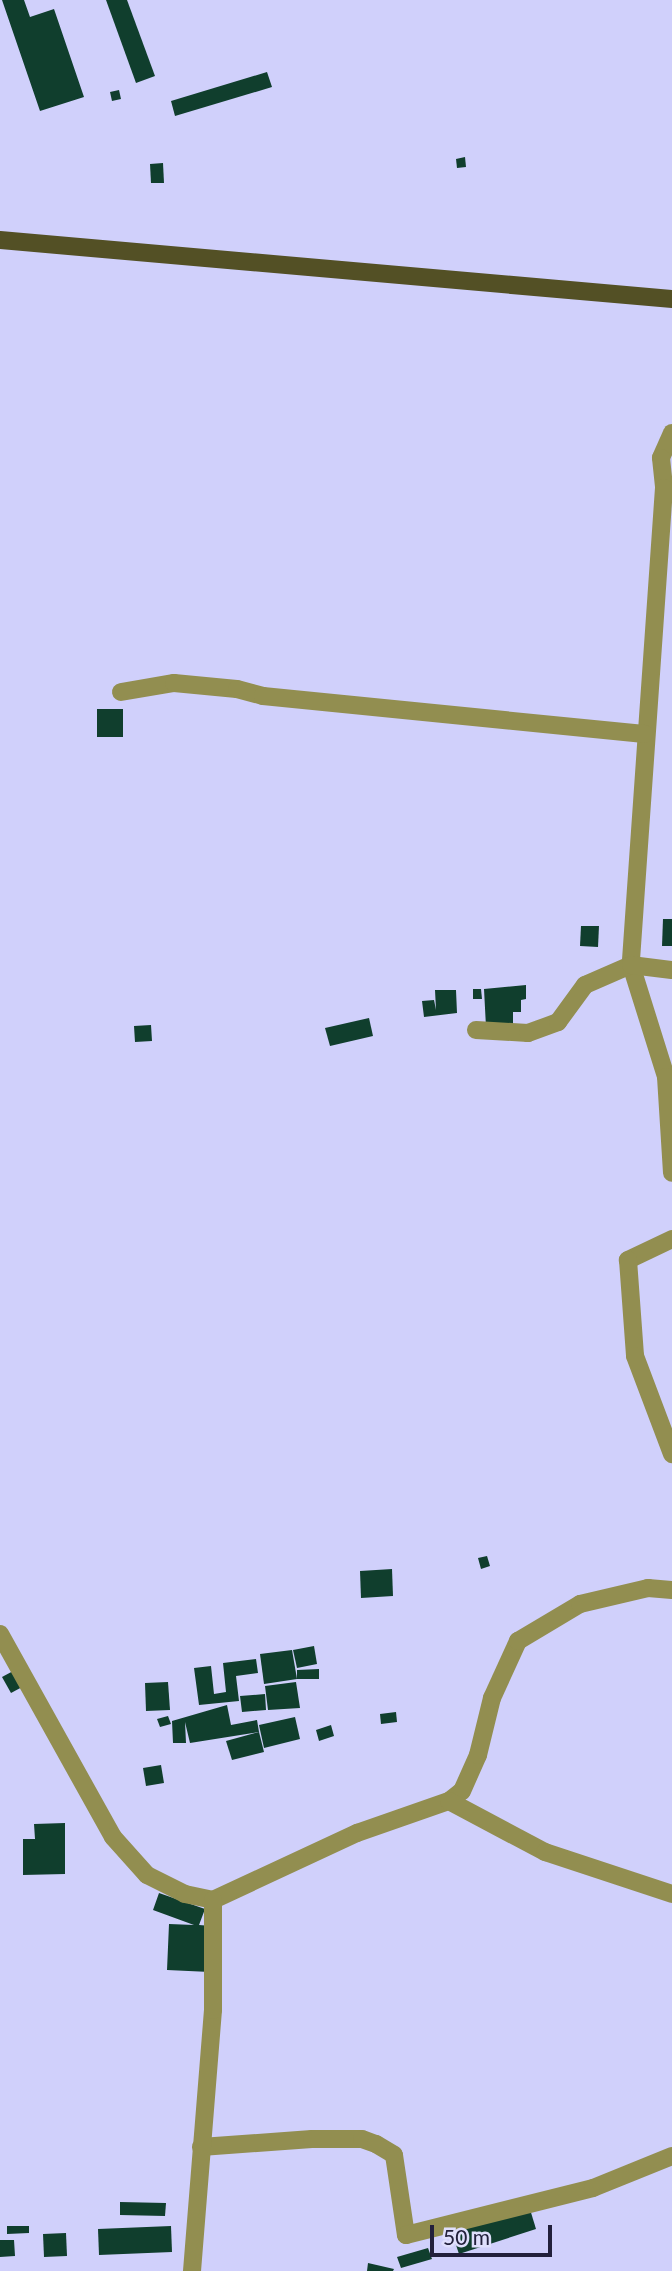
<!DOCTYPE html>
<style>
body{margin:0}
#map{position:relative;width:672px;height:2271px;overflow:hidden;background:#d0d0fb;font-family:Lato,sans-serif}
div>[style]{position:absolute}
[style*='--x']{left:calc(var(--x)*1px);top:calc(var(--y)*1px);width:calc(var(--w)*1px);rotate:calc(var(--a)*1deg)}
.building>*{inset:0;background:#103e2d}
.minor>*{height:18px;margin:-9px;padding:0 9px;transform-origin:9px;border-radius:9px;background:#928e50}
.major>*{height:18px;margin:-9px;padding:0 9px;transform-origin:9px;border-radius:9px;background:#535025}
span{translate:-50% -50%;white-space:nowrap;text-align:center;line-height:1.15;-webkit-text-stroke:7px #dfdffc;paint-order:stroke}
.scale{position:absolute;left:430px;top:2225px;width:122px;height:32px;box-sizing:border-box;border:4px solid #22203b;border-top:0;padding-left:9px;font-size:21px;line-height:24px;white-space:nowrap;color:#22203b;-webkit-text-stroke:5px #dfdffc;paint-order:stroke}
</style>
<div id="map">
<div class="building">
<i style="clip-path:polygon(2px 0,24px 0,30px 17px,54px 9px,84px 97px,40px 111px)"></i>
<i style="clip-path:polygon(106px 0,127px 0,155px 76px,136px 83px)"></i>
<i style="clip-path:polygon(267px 72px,272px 87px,175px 116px,171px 101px)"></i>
<i style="clip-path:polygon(119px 90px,121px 99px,112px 101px,110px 92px)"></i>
<i style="clip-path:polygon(465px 157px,466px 167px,457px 168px,456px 159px)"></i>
<i style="clip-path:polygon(163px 163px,164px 183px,151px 183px,150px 164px)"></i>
<i style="clip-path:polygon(97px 709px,123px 709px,123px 737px,97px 737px)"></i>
<i style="clip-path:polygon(663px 919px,672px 919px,672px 946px,662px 946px)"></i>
<i style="clip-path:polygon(581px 926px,599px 926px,598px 947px,580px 946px)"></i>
<i style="clip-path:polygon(526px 985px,526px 999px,521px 1000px,521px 1012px,513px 1012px,513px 1026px,486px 1027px,484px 989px)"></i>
<i style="clip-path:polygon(473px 989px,481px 989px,482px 999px,473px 999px)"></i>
<i style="clip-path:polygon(435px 990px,456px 990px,457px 1013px,424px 1017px,422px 1001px,434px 1000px,436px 1010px)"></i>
<i style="clip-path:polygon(369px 1018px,373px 1036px,330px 1046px,325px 1028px)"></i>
<i style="clip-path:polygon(151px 1025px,152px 1041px,135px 1042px,134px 1026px)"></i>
<i style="clip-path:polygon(487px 1556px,490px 1566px,481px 1569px,478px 1558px)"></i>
<i style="clip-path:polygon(392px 1569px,393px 1596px,361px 1598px,360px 1571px)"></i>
<i style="clip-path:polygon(314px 1646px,317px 1664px,297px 1668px,293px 1650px)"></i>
<i style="clip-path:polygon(292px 1650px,297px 1679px,264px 1684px,260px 1654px)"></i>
<i style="clip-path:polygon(256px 1659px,258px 1673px,236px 1676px,239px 1701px,199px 1705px,194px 1668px,211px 1666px,214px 1694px,226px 1692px,223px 1663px)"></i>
<i style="clip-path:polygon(319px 1669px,319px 1679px,297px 1679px,297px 1670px)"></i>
<i style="clip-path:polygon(15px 1670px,24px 1686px,11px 1693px,2px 1677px)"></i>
<i style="clip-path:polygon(168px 1682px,170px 1710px,146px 1711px,145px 1683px)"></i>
<i style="clip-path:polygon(296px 1682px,300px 1708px,268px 1710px,265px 1686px)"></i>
<i style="clip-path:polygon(265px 1694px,266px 1710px,242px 1712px,240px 1696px)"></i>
<i style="clip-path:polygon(227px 1705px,231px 1725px,257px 1720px,259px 1732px,190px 1743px,185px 1722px,186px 1743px,173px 1743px,172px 1721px)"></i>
<i style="clip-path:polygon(396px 1712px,397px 1722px,381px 1724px,380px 1714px)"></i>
<i style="clip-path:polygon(168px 1716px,171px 1724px,160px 1727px,157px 1719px)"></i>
<i style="clip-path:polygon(295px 1717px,300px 1739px,264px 1748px,259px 1725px)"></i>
<i style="clip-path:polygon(331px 1725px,334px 1736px,319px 1741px,316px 1730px)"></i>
<i style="clip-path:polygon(259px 1732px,264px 1752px,232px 1760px,226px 1741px)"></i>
<i style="clip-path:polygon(161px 1765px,164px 1783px,146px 1786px,143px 1768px)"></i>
<i style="clip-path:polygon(65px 1823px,65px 1874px,23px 1875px,23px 1839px,35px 1839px,34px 1824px)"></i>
<i style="clip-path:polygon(159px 1893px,205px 1909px,199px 1925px,212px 1926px,210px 1972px,167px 1970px,169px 1924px,194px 1925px,153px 1910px)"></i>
<i style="clip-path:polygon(120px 2202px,166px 2203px,165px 2216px,120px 2215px)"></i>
<i style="clip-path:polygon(529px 2206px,536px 2229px,459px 2254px,451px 2230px)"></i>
<i style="clip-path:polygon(7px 2226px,29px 2226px,29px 2233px,7px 2234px)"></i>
<i style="clip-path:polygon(171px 2226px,172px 2252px,99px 2255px,98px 2229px)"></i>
<i style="clip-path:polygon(66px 2233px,67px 2256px,44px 2257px,43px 2234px)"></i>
<i style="clip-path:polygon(0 2240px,14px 2240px,15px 2256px,0 2257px)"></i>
<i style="clip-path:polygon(428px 2248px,432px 2259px,401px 2268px,397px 2257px)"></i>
<i style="clip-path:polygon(368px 2263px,394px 2269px,393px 2271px,367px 2271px)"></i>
</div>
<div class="minor">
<i style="--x:672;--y:433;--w:27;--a:114"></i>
<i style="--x:661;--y:458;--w:30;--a:84"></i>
<i style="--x:664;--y:488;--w:478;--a:94"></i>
<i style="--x:631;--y:965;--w:117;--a:72.6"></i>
<i style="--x:666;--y:1077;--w:96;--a:86.4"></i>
<i style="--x:121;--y:692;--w:54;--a:-9.6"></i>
<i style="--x:174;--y:683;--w:63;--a:5.4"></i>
<i style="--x:237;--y:689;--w:27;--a:15"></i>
<i style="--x:263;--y:696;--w:383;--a:5.7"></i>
<i style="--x:476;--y:1030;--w:52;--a:3.3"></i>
<i style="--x:528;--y:1033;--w:32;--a:-20"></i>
<i style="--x:558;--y:1022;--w:46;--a:-53.9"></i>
<i style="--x:585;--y:985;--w:50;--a:-23.5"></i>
<i style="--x:631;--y:965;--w:41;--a:7"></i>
<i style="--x:672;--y:1239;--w:49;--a:154.5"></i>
<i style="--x:628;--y:1260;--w:96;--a:85.8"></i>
<i style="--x:635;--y:1356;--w:105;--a:69.3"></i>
<i style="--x:0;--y:1634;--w:232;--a:60.9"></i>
<i style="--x:113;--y:1837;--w:51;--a:48.2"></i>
<i style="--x:147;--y:1875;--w:42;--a:26.6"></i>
<i style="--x:185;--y:1894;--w:29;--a:12"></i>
<i style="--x:213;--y:1900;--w:159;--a:-25"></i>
<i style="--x:357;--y:1833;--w:97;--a:-19.2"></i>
<i style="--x:449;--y:1801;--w:16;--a:-38"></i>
<i style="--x:462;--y:1791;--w:39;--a:-66"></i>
<i style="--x:478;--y:1755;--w:59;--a:-76.2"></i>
<i style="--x:492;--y:1698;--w:63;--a:-65.5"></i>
<i style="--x:518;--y:1641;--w:72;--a:-30.8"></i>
<i style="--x:580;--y:1604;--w:70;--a:-13.2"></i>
<i style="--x:648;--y:1588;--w:24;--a:5"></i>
<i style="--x:449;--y:1801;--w:109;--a:28"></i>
<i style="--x:545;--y:1852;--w:134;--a:18.3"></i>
<i style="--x:201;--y:2147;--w:111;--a:-4.1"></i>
<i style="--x:312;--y:2139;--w:50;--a:0"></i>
<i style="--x:362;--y:2139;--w:15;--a:20"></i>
<i style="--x:376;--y:2144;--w:21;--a:31"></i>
<i style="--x:394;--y:2155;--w:81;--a:81.5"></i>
<i style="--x:406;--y:2235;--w:193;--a:-14.1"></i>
<i style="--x:593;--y:2188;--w:85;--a:-22.1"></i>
<i style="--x:192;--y:2271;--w:262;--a:-85.4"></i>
<i style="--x:213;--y:2010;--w:110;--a:-90"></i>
</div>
<div class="major">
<i style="--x:0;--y:240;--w:675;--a:5.02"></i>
</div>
<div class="scale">50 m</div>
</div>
